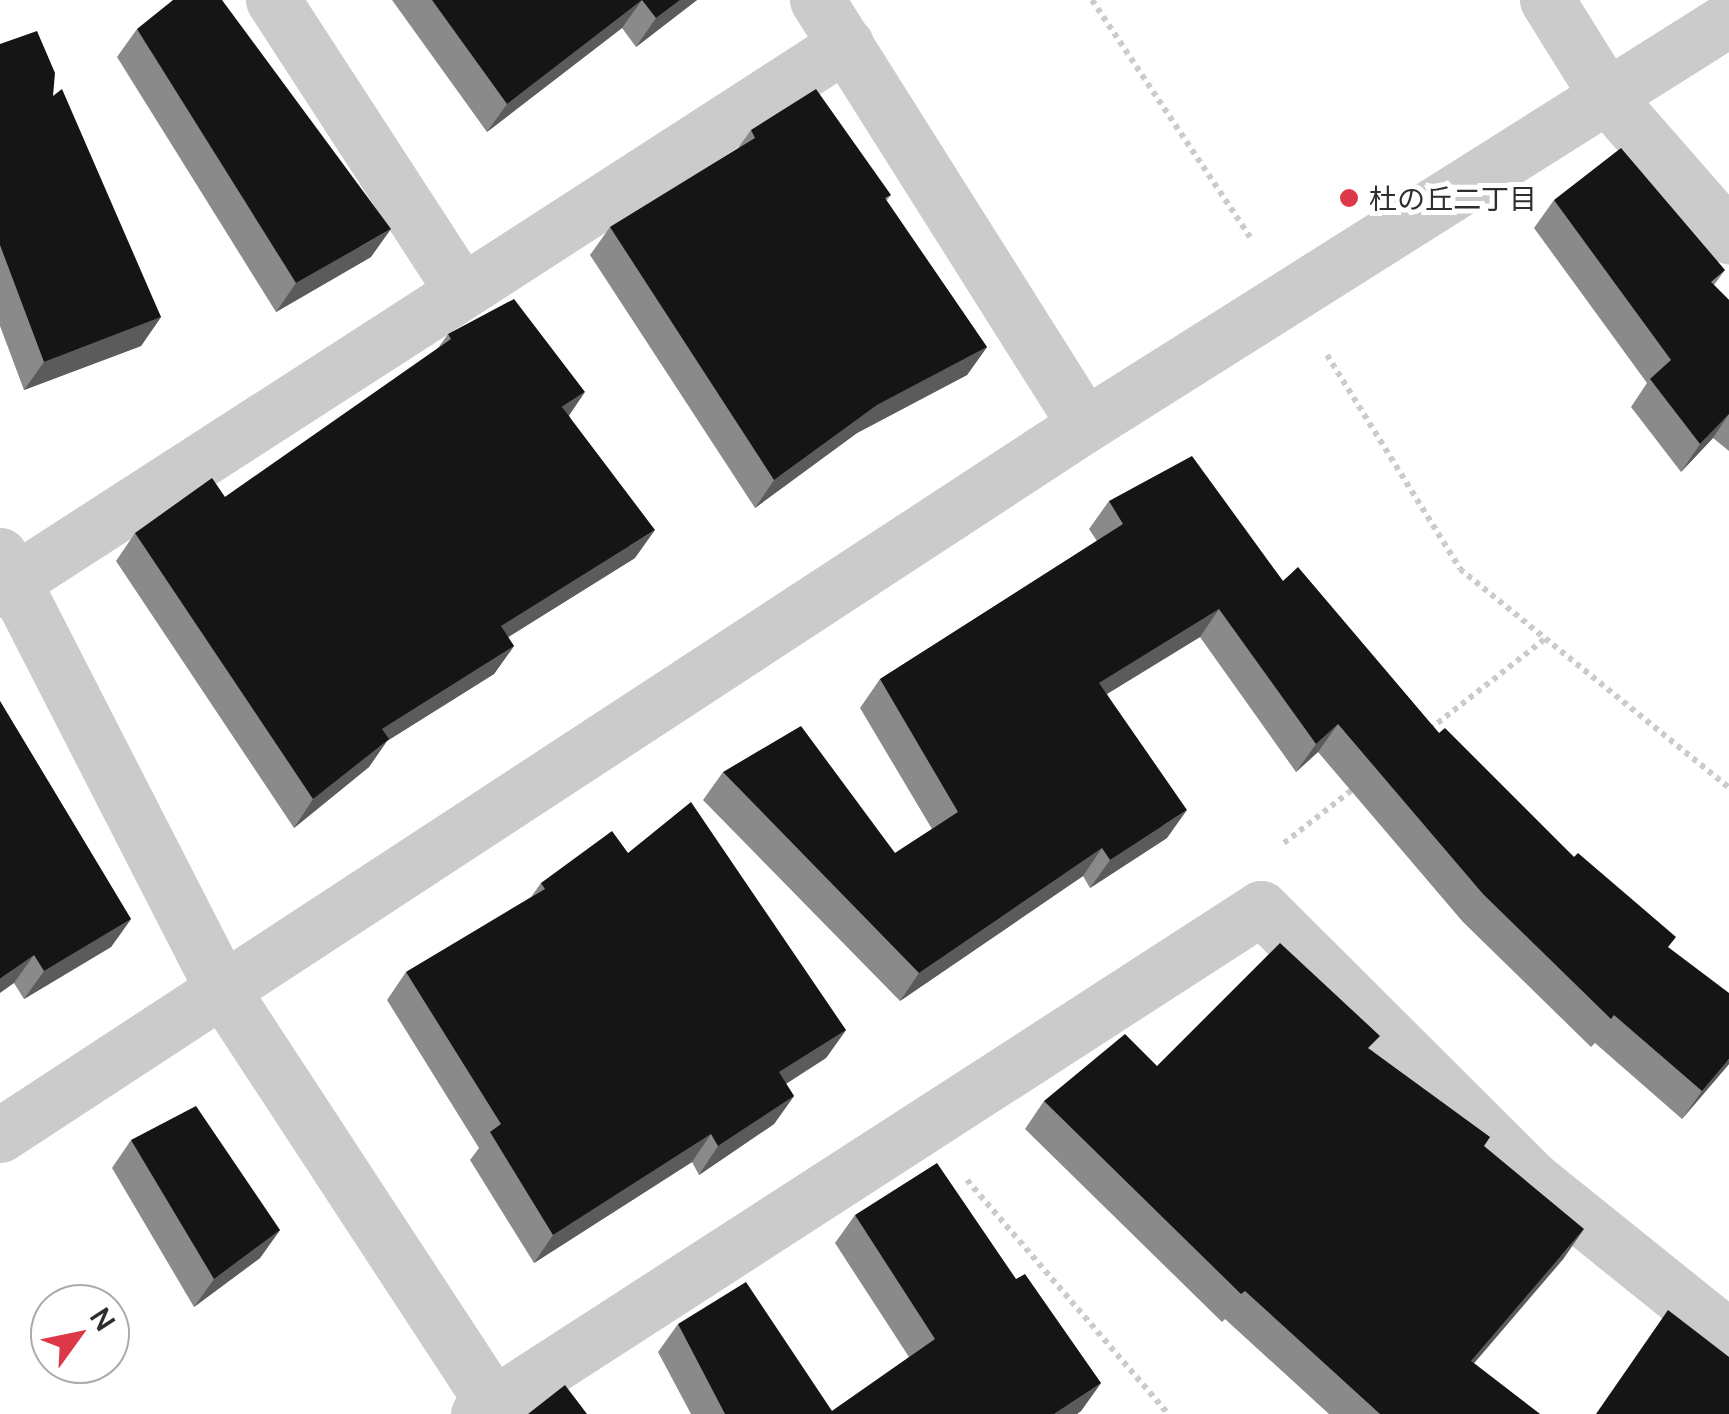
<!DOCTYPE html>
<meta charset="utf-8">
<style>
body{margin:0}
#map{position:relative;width:1729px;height:1414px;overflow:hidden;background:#fff;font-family:Manrope,"Noto Sans JP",sans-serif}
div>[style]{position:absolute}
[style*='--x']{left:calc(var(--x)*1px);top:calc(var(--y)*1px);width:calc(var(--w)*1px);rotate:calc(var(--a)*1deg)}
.path>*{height:6px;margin-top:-3px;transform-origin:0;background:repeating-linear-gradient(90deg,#cbcbcb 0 5px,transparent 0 10px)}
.minor>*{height:55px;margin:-27.5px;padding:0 27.5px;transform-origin:27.5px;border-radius:27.5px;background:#cbcbcb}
.tertiary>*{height:55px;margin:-27.5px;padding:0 27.5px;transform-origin:27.5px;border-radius:27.5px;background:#cbcbcb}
.wall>*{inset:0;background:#8a8a8a}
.shaded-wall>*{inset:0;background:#5b5b5b}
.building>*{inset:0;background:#151515}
.dots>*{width:28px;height:28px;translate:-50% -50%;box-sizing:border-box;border:5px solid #fff;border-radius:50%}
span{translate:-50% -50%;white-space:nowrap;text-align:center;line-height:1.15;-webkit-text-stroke:10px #fff;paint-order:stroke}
.poi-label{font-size:28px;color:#2e2e2e}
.left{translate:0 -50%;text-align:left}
.north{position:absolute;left:30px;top:1284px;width:100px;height:100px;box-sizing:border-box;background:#fff;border:2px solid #ababab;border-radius:50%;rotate:57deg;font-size:28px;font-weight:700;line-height:40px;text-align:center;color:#2e2e2e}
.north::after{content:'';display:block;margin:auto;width:35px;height:45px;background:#dd3847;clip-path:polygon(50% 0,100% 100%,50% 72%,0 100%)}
</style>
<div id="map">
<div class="path">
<i style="--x:1092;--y:0;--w:285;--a:56.3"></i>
<i style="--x:1327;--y:355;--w:252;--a:58.1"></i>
<i style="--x:1460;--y:569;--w:347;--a:39.1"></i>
<i style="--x:1430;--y:729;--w:147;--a:-38.1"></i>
<i style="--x:1284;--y:843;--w:93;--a:-38"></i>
<i style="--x:967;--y:1180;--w:308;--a:49.3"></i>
</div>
<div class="minor">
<i style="--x:273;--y:0;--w:346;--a:57"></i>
<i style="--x:817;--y:0;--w:502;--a:57.76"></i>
<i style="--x:1547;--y:0;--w:115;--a:58.1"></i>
<i style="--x:1608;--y:98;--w:184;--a:48.8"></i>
<i style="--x:0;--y:555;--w:490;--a:62.9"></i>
<i style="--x:223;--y:991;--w:493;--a:56.8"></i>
<i style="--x:0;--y:590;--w:1007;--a:-32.84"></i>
<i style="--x:478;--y:1414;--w:932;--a:-32.87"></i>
<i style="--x:1261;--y:908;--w:385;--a:44.9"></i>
<i style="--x:1534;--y:1180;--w:250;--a:38.8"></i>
</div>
<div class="tertiary">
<i style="--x:0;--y:1135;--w:1297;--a:-33.2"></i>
<i style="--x:1085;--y:425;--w:761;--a:-32.23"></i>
</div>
<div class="wall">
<i style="clip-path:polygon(392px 0,697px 0,636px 47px,622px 28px,487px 132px)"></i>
<i style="clip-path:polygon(137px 29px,371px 257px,276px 312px,117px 57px)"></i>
<i style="clip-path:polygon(0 44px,53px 96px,161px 317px,141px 346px,24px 390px,0 326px)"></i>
<i style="clip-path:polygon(751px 130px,891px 195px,886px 201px,987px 347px,967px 375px,857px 433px,755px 508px,590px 255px,610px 227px,738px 148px)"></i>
<i style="clip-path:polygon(1554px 200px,1725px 270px,1714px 285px,1729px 300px,1729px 451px,1713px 438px,1681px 472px,1631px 407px,1647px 383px,1534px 228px)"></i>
<i style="clip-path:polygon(448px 334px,569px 415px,635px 558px,508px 637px,514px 646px,494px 674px,387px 741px,369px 767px,294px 828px,116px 561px,135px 533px,225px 497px,438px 348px)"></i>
<i style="clip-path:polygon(1109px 501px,1283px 581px,1439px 733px,1574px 857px,1668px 948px,1729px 1064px,1682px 1119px,1595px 1043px,1591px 1047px,1463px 922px,1318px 752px,1296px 772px,1200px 637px,1107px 694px,1167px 838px,1090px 888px,1083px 876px,900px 1001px,703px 800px,723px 772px,895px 853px,932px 829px,860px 708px,880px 679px,1097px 541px,1089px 529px)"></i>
<i style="clip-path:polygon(0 701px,131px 919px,111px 947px,24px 999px,14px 983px)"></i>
<i style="clip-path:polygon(628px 853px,846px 1030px,826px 1058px,786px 1084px,794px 1096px,774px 1124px,699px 1175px,692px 1162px,534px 1263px,470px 1160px,479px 1148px,387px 1000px,406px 972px,531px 897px,541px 883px)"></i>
<i style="clip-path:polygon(1371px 1050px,1484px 1146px,1564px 1258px,1474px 1363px,1540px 1414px,1329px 1414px,1225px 1319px,1222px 1322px,1025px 1129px,1044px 1101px,1157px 1066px)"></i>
<i style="clip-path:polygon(131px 1140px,280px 1230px,260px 1258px,194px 1307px,112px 1168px)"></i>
<i style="clip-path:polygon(855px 1215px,1016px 1279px,1101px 1383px,1081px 1411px,1077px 1414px,691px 1414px,658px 1352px,678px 1324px,832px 1411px,909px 1357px,835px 1243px)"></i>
</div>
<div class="shaded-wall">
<i style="clip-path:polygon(642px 0,622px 28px,487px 132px,507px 104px)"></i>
<i style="clip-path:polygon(680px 0,697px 0,636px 47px,656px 18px)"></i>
<i style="clip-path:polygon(391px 229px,371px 257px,276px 312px,296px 283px)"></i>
<i style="clip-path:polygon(161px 317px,141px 346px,24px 390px,44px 362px)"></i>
<i style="clip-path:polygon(987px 347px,967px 375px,857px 433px,755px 508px,774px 480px,877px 405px)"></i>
<i style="clip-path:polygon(585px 392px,566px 420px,562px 407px)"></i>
<i style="clip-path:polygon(1729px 414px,1713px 438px,1681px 472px,1700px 444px)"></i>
<i style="clip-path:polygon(655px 530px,635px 558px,481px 654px,501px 626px)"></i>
<i style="clip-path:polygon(1219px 609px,1200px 637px,1079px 711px,1099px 683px)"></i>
<i style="clip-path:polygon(514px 646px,494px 674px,387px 741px,369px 767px,294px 828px,313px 799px,382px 729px)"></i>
<i style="clip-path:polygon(1338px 724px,1318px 752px,1296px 772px,1316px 744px)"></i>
<i style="clip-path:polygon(1187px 810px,1167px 838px,1090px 888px,1110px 860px)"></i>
<i style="clip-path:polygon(1102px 848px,1083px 876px,900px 1001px,919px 973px)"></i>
<i style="clip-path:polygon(131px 919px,111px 947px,24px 999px,44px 971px)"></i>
<i style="clip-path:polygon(34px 955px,14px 983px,0 993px,0 979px)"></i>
<i style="clip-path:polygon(846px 1030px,826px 1058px,759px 1101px,779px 1072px)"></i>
<i style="clip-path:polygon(1729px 1059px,1729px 1064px,1682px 1119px,1702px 1091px)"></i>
<i style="clip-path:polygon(794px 1096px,774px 1124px,699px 1175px,718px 1146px)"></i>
<i style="clip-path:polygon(711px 1134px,692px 1162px,534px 1263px,553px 1235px)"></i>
<i style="clip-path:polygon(1584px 1229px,1564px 1258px,1452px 1389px,1471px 1361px)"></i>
<i style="clip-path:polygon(280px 1230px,260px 1258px,194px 1307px,214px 1279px)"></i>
<i style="clip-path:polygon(1101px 1383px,1081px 1411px,1077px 1414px,1054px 1414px)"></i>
</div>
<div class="building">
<i style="clip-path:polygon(173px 0,222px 0,391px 229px,296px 283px,137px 29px)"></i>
<i style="clip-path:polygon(432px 0,642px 0,507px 104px)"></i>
<i style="clip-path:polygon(642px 0,680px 0,656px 18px)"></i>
<i style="clip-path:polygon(37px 31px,55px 73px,53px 96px,62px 89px,161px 317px,44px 362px,0 245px,0 44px)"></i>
<i style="clip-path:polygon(816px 89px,891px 195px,885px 198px,987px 347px,877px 405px,774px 480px,610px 227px,755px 138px,751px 130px)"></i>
<i style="clip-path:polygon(1621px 148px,1725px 270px,1711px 282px,1729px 300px,1729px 414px,1700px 444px,1650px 379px,1671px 360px,1554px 200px)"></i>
<i style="clip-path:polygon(514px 299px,585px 392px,562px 407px,655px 530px,501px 626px,514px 646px,382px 729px,389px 739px,313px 799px,135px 533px,212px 478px,225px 497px,451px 339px,448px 334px)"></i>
<i style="clip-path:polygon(1192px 456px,1283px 581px,1298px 567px,1439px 733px,1445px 728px,1574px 857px,1578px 853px,1676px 937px,1668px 947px,1729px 993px,1729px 1059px,1702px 1091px,1614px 1015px,1611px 1019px,1483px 894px,1338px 724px,1316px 744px,1219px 609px,1099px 683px,1187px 810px,1110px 860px,1102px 848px,919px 973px,723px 772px,801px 726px,895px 853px,958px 812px,880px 679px,1123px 524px,1109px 501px)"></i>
<i style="clip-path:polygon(0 701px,131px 919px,44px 971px,34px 955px,0 979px)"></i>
<i style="clip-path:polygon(691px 802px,846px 1030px,779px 1072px,794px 1096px,718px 1146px,711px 1134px,553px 1235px,490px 1132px,501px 1124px,406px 972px,545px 889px,541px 883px,612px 831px,628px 853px)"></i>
<i style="clip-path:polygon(1280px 943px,1380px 1036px,1368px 1048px,1490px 1137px,1484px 1146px,1584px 1229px,1471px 1361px,1540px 1414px,1380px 1414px,1245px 1291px,1241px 1294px,1044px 1101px,1125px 1034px,1157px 1066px)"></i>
<i style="clip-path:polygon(196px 1106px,280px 1230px,214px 1279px,131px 1140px)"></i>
<i style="clip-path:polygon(937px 1163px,1016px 1279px,1025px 1274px,1101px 1383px,1054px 1414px,725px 1414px,678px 1324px,746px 1282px,832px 1411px,935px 1339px,855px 1215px)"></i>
<i style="clip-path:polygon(1668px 1310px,1729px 1357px,1729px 1414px,1596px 1414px)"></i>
<i style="clip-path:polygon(565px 1385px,587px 1414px,528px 1414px)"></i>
</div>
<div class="dots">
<i style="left:1349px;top:198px;background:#dd3847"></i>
</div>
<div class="poi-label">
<span class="left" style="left:1369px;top:198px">杜の丘二丁目</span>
</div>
<div class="north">N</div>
</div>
